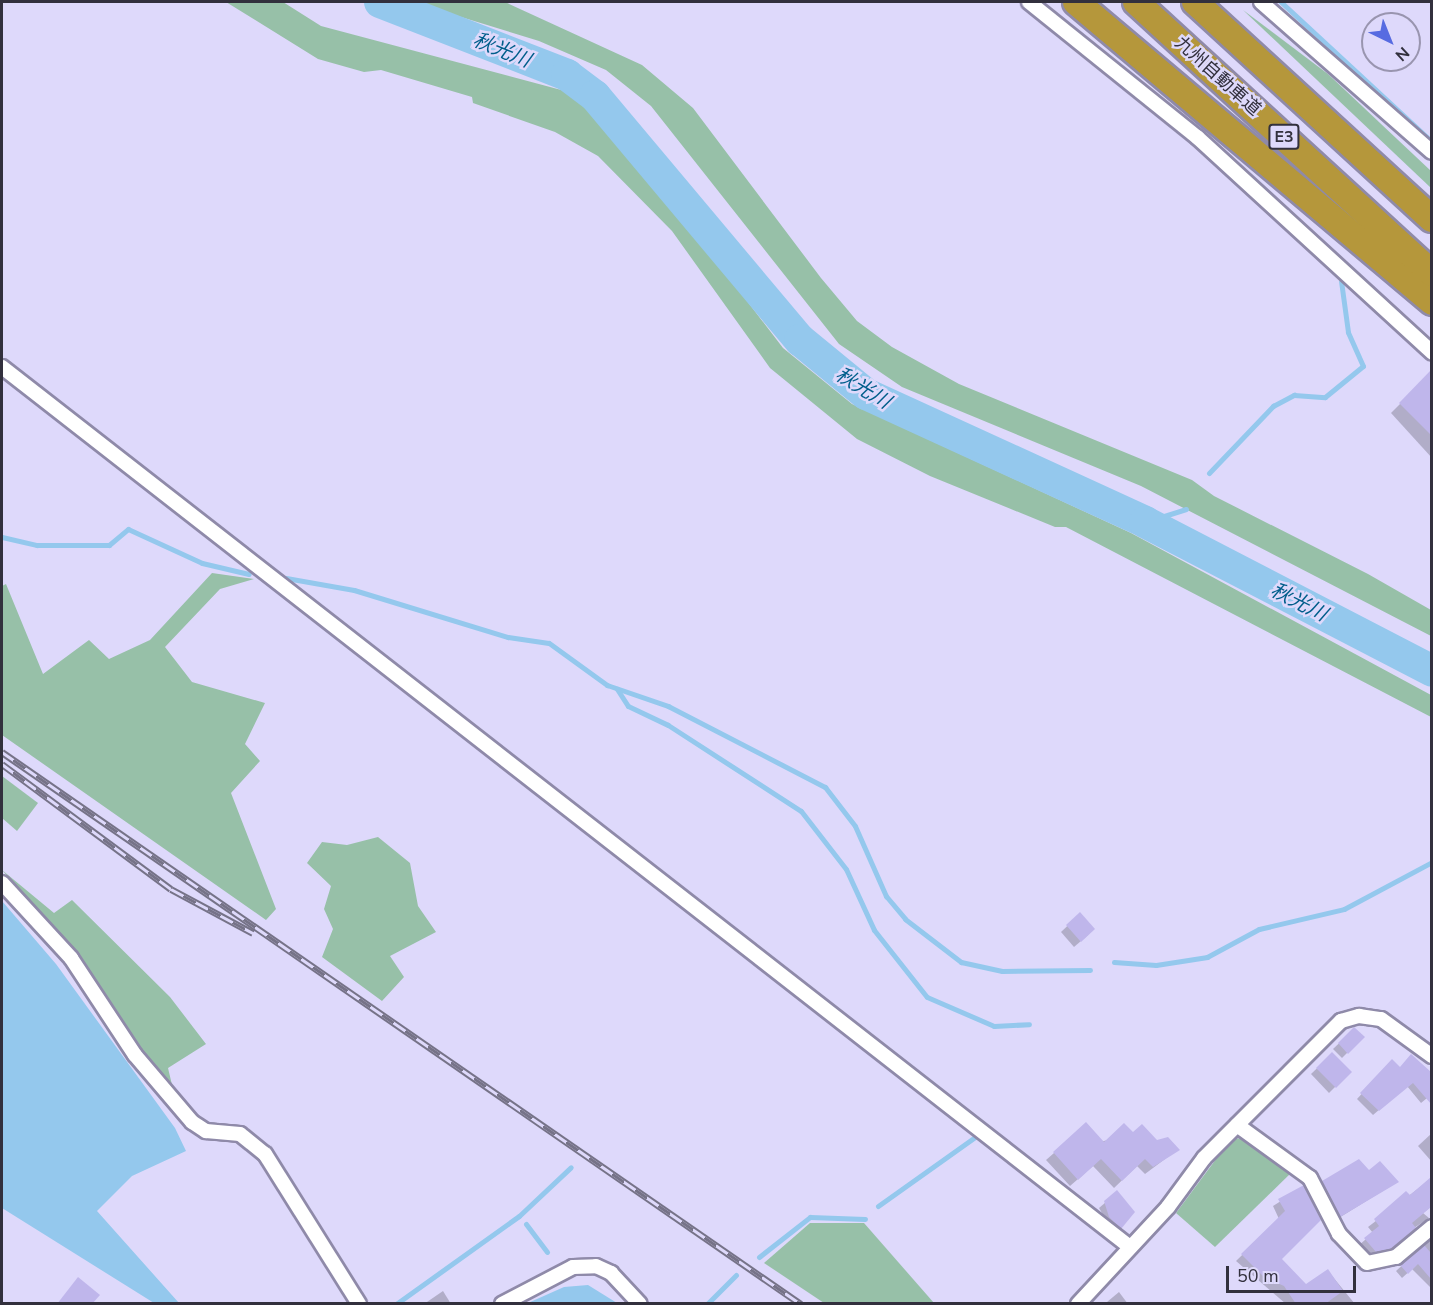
<!DOCTYPE html>
<meta charset="utf-8">
<style>
body{margin:0}
#map{position:relative;width:1433px;height:1305px;overflow:hidden;background:#ded9fb;font-family:"Nunito Sans","Noto Sans JP",sans-serif}
div>[style]{position:absolute}
[style*='--x']{left:calc(var(--x)*1px);top:calc(var(--y)*1px);width:calc(var(--w)*1px);rotate:calc(var(--a)*1deg)}
.green>*{inset:0;background:#97c0a8}
.water>*{inset:0;background:#94c8ed}
.shadow>*{inset:0;background:#0003}
.stream>*{height:5px;margin:-2.5px;padding:0 2.5px;transform-origin:2.5px;border-radius:2.5px;background:#94c8ed}
.river>*{height:32px;margin:-16px;padding:0 16px;transform-origin:16px;border-radius:16px;background:#94c8ed}
.building>*{inset:0;background:#bfb6eb}
.roads{filter:drop-shadow(2px 0 #8f8aa9) drop-shadow(-2px 0 #8f8aa9) drop-shadow(0 2px #8f8aa9) drop-shadow(0 -2px #8f8aa9)}
.street>*{height:14px;margin:-7px;padding:0 7px;transform-origin:7px;border-radius:7px;background:#fff}
.highway>*{height:26px;margin:-13px;padding:0 13px;transform-origin:13px;border-radius:13px;background:#b5973b}
.rail>*{height:7px;margin-top:-3.5px;transform-origin:0;background:repeating-linear-gradient(90deg,#ded9fb 0 14px,#767388 0 28px);box-sizing:border-box;border-block:2px solid #767388}
span{translate:-50% -50%;white-space:nowrap;text-align:center;line-height:1.15;-webkit-text-stroke:5px #ded9fb;paint-order:stroke}
.shield-label span{padding:2px 4px;background:#ded9fb;border:2px solid;border-radius:4px;-webkit-text-stroke-width:0}
.shield-label{font-size:16px;color:#32303d;font-weight:700}
.street-label{font-size:18px;color:#32303d}
.water-label{font-size:20px;color:#005e8b;font-style:italic}
.frame{position:absolute;inset:0;border:3px solid #32303d;pointer-events:none}
.north{position:absolute;left:1361px;top:12px;width:60px;height:60px;box-sizing:border-box;background:#ded9fb;border:2px solid #9995af;border-radius:50%;rotate:137deg;font-size:16px;font-weight:700;line-height:24px;text-align:center;color:#32303d}
.north::after{content:'';display:block;margin:auto;width:21px;height:27px;background:#576be1;clip-path:polygon(50% 0,100% 100%,50% 72%,0 100%)}
.scale{position:absolute;left:1226px;top:1266px;width:130px;height:27px;box-sizing:border-box;border:3px solid #32303d;border-top:0;padding-left:8px;font-size:18px;line-height:21px;white-space:nowrap;color:#32303d;-webkit-text-stroke:4px #ded9fb;paint-order:stroke}
</style>
<div id="map">
<div class="green">
<i style="clip-path:polygon(226px 2px,283px 2px,321px 26px,565px 91px,618px 132px,783px 348px,852px 404px,1131px 533px,1431px 695px,1431px 717px,1066px 527px,1055px 527px,930px 476px,857px 439px,770px 368px,672px 231px,598px 156px,555px 132px,473px 103px,472px 97px,381px 70px,364px 72px,318px 59px)"></i>
<i style="clip-path:polygon(412px 2px,505px 2px,642px 65px,693px 108px,821px 278px,857px 321px,892px 347px,959px 384px,1192px 480px,1214px 496px,1368px 574px,1431px 610px,1431px 636px,1141px 486px,902px 387px,839px 344px,651px 106px,606px 70px,539px 41px)"></i>
<i style="clip-path:polygon(1243px 10px,1328px 74px,1431px 171px,1431px 188px)"></i>
<i style="clip-path:polygon(212px 573px,254px 579px,220px 589px,165px 647px,192px 682px,265px 703px,245px 744px,260px 761px,231px 793px,276px 909px,266px 920px,2px 735px,2px 586px,6px 584px,43px 674px,89px 640px,109px 659px,150px 640px)"></i>
<i style="clip-path:polygon(2px 776px,38px 803px,17px 831px,2px 818px)"></i>
<i style="clip-path:polygon(378px 837px,410px 863px,418px 906px,436px 932px,390px 956px,404px 977px,382px 1001px,322px 957px,333px 929px,324px 909px,331px 886px,307px 863px,322px 842px,347px 845px)"></i>
<i style="clip-path:polygon(2px 870px,54px 913px,72px 900px,170px 997px,206px 1044px,168px 1068px,173px 1089px,138px 1051px,76px 954px)"></i>
<i style="clip-path:polygon(1243px 1138px,1293px 1171px,1215px 1247px,1176px 1213px,1231px 1139px)"></i>
<i style="clip-path:polygon(810px 1223px,864px 1223px,934px 1303px,824px 1303px,764px 1263px)"></i>
</div>
<div class="water">
<i style="clip-path:polygon(2px 901px,56px 964px,175px 1128px,186px 1151px,132px 1176px,97px 1211px,179px 1303px,154px 1303px,2px 1208px)"></i>
<i style="clip-path:polygon(588px 1285px,617px 1303px,528px 1303px,564px 1287px)"></i>
</div>
<div class="shadow">
<i style="clip-path:polygon(1426px 378px,1432px 383px,1432px 458px,1391px 413px)"></i>
<i style="clip-path:polygon(1080px 914px,1088px 935px,1074px 947px,1061px 932px)"></i>
<i style="clip-path:polygon(1354px 1029px,1363px 1037px,1342px 1058px,1333px 1049px)"></i>
<i style="clip-path:polygon(1332px 1054px,1350px 1072px,1329px 1093px,1311px 1074px)"></i>
<i style="clip-path:polygon(1411px 1057px,1432px 1075px,1432px 1094px,1421px 1103px,1407px 1086px,1373px 1115px,1357px 1099px,1392px 1061px,1400px 1069px)"></i>
<i style="clip-path:polygon(1432px 1133px,1432px 1162px,1418px 1146px)"></i>
<i style="clip-path:polygon(1133px 1134px,1177px 1150px,1145px 1174px,1137px 1166px,1114px 1188px,1093px 1166px,1070px 1186px,1046px 1160px,1054px 1153px)"></i>
<i style="clip-path:polygon(1369px 1172px,1397px 1182px,1334px 1221px,1317px 1188px)"></i>
<i style="clip-path:polygon(1432px 1178px,1432px 1206px,1423px 1213px,1429px 1218px,1369px 1258px,1358px 1246px,1373px 1233px,1368px 1227px)"></i>
<i style="clip-path:polygon(1303px 1187px,1280px 1259px,1306px 1286px,1328px 1271px,1355px 1304px,1286px 1304px,1236px 1261px,1279px 1219px,1273px 1206px)"></i>
<i style="clip-path:polygon(1106px 1202px,1120px 1228px,1114px 1233px,1099px 1208px)"></i>
<i style="clip-path:polygon(1432px 1238px,1432px 1289px,1412px 1269px,1402px 1278px,1396px 1271px)"></i>
<i style="clip-path:polygon(443px 1291px,451px 1304px,424px 1304px)"></i>
<i style="clip-path:polygon(1119px 1292px,1128px 1304px,1106px 1304px,1107px 1302px)"></i>
</div>
<div class="stream">
<i style="--x:1281;--y:2;--w:206;--a:42.8"></i>
<i style="--x:1209;--y:473;--w:93;--a:-46.3"></i>
<i style="--x:1273;--y:406;--w:24;--a:-28"></i>
<i style="--x:1294;--y:395;--w:31;--a:4"></i>
<i style="--x:1325;--y:397;--w:49;--a:-39.2"></i>
<i style="--x:1363;--y:366;--w:37;--a:-114"></i>
<i style="--x:1348;--y:332;--w:51;--a:-97.8"></i>
<i style="--x:1145;--y:522;--w:43;--a:-17.6"></i>
<i style="--x:2;--y:537;--w:36;--a:13"></i>
<i style="--x:37;--y:545;--w:72;--a:0"></i>
<i style="--x:109;--y:545;--w:25;--a:-40"></i>
<i style="--x:128;--y:529;--w:81;--a:24.7"></i>
<i style="--x:202;--y:563;--w:48;--a:13.2"></i>
<i style="--x:286;--y:578;--w:69;--a:10"></i>
<i style="--x:354;--y:590;--w:161;--a:17"></i>
<i style="--x:508;--y:637;--w:41;--a:8.3"></i>
<i style="--x:549;--y:643;--w:72;--a:35.9"></i>
<i style="--x:607;--y:685;--w:65;--a:19"></i>
<i style="--x:668;--y:706;--w:177;--a:27.3"></i>
<i style="--x:825;--y:787;--w:49;--a:52.4"></i>
<i style="--x:855;--y:826;--w:77;--a:66.1"></i>
<i style="--x:886;--y:896;--w:30;--a:50"></i>
<i style="--x:905;--y:919;--w:71;--a:37.5"></i>
<i style="--x:961;--y:962;--w:42;--a:12.4"></i>
<i style="--x:1002;--y:971;--w:88;--a:-0.7"></i>
<i style="--x:617;--y:689;--w:20;--a:57"></i>
<i style="--x:628;--y:706;--w:44;--a:25.4"></i>
<i style="--x:668;--y:725;--w:158;--a:32.9"></i>
<i style="--x:801;--y:811;--w:73;--a:52.2"></i>
<i style="--x:846;--y:869;--w:67;--a:65.3"></i>
<i style="--x:874;--y:930;--w:85;--a:51.7"></i>
<i style="--x:927;--y:997;--w:73;--a:23.4"></i>
<i style="--x:994;--y:1026;--w:35;--a:-3"></i>
<i style="--x:1114;--y:962;--w:42;--a:4.1"></i>
<i style="--x:1156;--y:965;--w:52;--a:-8.9"></i>
<i style="--x:1207;--y:957;--w:59;--a:-28.3"></i>
<i style="--x:1259;--y:929;--w:87;--a:-13.2"></i>
<i style="--x:1344;--y:909;--w:100;--a:-28.1"></i>
<i style="--x:878;--y:1206;--w:119;--a:-35.4"></i>
<i style="--x:526;--y:1224;--w:35;--a:53"></i>
<i style="--x:759;--y:1257;--w:65;--a:-38.1"></i>
<i style="--x:810;--y:1217;--w:55;--a:2.1"></i>
<i style="--x:396;--y:1304;--w:151;--a:-35.6"></i>
<i style="--x:519;--y:1216;--w:71;--a:-43.3"></i>
<i style="--x:707;--y:1304;--w:41;--a:-45"></i>
</div>
<div class="river">
<i style="--x:380;--y:2;--w:201;--a:21.3"></i>
<i style="--x:567;--y:75;--w:35;--a:37"></i>
<i style="--x:595;--y:96;--w:319;--a:50"></i>
<i style="--x:800;--y:340;--w:85;--a:39.3"></i>
<i style="--x:866;--y:394;--w:307;--a:24.6"></i>
<i style="--x:1145;--y:522;--w:323;--a:27.4"></i>
</div>
<div class="building">
<i style="clip-path:polygon(1431px 370px,1431px 435px,1399px 403px)"></i>
<i style="clip-path:polygon(1080px 912px,1095px 929px,1081px 942px,1066px 925px)"></i>
<i style="clip-path:polygon(1354px 1027px,1365px 1037px,1348px 1054px,1338px 1043px)"></i>
<i style="clip-path:polygon(1332px 1052px,1352px 1072px,1336px 1088px,1316px 1068px)"></i>
<i style="clip-path:polygon(1411px 1054px,1431px 1072px,1431px 1104px,1413px 1083px,1379px 1111px,1360px 1093px,1392px 1059px,1400px 1067px)"></i>
<i style="clip-path:polygon(1086px 1122px,1104px 1142px,1124px 1123px,1133px 1132px,1142px 1124px,1157px 1140px,1168px 1137px,1180px 1150px,1153px 1167px,1145px 1159px,1122px 1181px,1101px 1159px,1078px 1180px,1053px 1152px)"></i>
<i style="clip-path:polygon(1359px 1159px,1369px 1170px,1380px 1161px,1399px 1182px,1340px 1217px,1322px 1181px)"></i>
<i style="clip-path:polygon(1431px 1177px,1431px 1207px,1412px 1223px,1416px 1228px,1392px 1249px,1376px 1252px,1364px 1238px,1379px 1226px,1374px 1219px,1406px 1191px,1410px 1195px)"></i>
<i style="clip-path:polygon(1304px 1185px,1321px 1220px,1282px 1259px,1306px 1284px,1328px 1269px,1343px 1291px,1325px 1304px,1296px 1304px,1284px 1286px,1264px 1277px,1241px 1254px,1285px 1211px,1278px 1199px)"></i>
<i style="clip-path:polygon(1117px 1190px,1135px 1212px,1121px 1229px,1109px 1217px,1104px 1201px)"></i>
<i style="clip-path:polygon(1424px 1245px,1431px 1253px,1431px 1279px,1418px 1264px,1408px 1274px,1400px 1265px)"></i>
<i style="clip-path:polygon(78px 1277px,100px 1295px,92px 1304px,57px 1304px)"></i>
</div>
<div class="roads">
<div class="street">
<i style="--x:1029;--y:2;--w:216;--a:38.8"></i>
<i style="--x:1197;--y:137;--w:319;--a:42.5"></i>
<i style="--x:1261;--y:2;--w:227;--a:41.3"></i>
<i style="--x:2;--y:367;--w:1431;--a:37.96"></i>
<i style="--x:2;--y:883;--w:102;--a:47.4"></i>
<i style="--x:71;--y:958;--w:116;--a:56.6"></i>
<i style="--x:135;--y:1055;--w:88;--a:49.6"></i>
<i style="--x:192;--y:1122;--w:17;--a:33"></i>
<i style="--x:206;--y:1131;--w:34;--a:5"></i>
<i style="--x:240;--y:1134;--w:32;--a:39"></i>
<i style="--x:265;--y:1154;--w:177;--a:57.9"></i>
<i style="--x:1237;--y:1125;--w:90;--a:36"></i>
<i style="--x:1310;--y:1178;--w:63;--a:62.6"></i>
<i style="--x:1339;--y:1234;--w:40;--a:46"></i>
<i style="--x:1367;--y:1263;--w:30;--a:-12"></i>
<i style="--x:1396;--y:1257;--w:47;--a:-39.8"></i>
<i style="--x:502;--y:1304;--w:80;--a:-27.5"></i>
<i style="--x:573;--y:1267;--w:23;--a:-2"></i>
<i style="--x:596;--y:1266;--w:17;--a:25"></i>
<i style="--x:611;--y:1273;--w:42;--a:46.9"></i>
<i style="--x:1078;--y:1304;--w:132;--a:-47.1"></i>
<i style="--x:1168;--y:1207;--w:61;--a:-53.7"></i>
<i style="--x:1204;--y:1158;--w:194;--a:-45"></i>
<i style="--x:1341;--y:1021;--w:19;--a:-16"></i>
<i style="--x:1359;--y:1016;--w:22;--a:8"></i>
<i style="--x:1381;--y:1019;--w:63;--a:36"></i>
</div>
<div class="highway">
<i style="--x:1076;--y:2;--w:466;--a:40.1"></i>
<i style="--x:1136;--y:2;--w:401;--a:42.5"></i>
<i style="--x:1195;--y:2;--w:321;--a:42.5"></i>
</div>
</div>
<div class="rail">
<i style="--x:2;--y:752;--w:971;--a:34.64"></i>
<i style="--x:2;--y:764;--w:210;--a:36.5"></i>
<i style="--x:171;--y:889;--w:93;--a:28.2"></i>
</div>
<div class="shield-label">
<span style="left:1284px;top:137px">E3</span>
</div>
<div class="street-label">
<span style="left:1218px;top:76px;rotate:42deg">九州自動車道</span>
</div>
<div class="water-label">
<span style="left:502px;top:50px;rotate:22deg">秋光川</span>
<span style="left:863px;top:388px;rotate:31deg">秋光川</span>
<span style="left:1299px;top:602px;rotate:27deg">秋光川</span>
</div>
<div class="frame"></div>
<div class="north">N</div>
<div class="scale">50 m</div>
</div>
